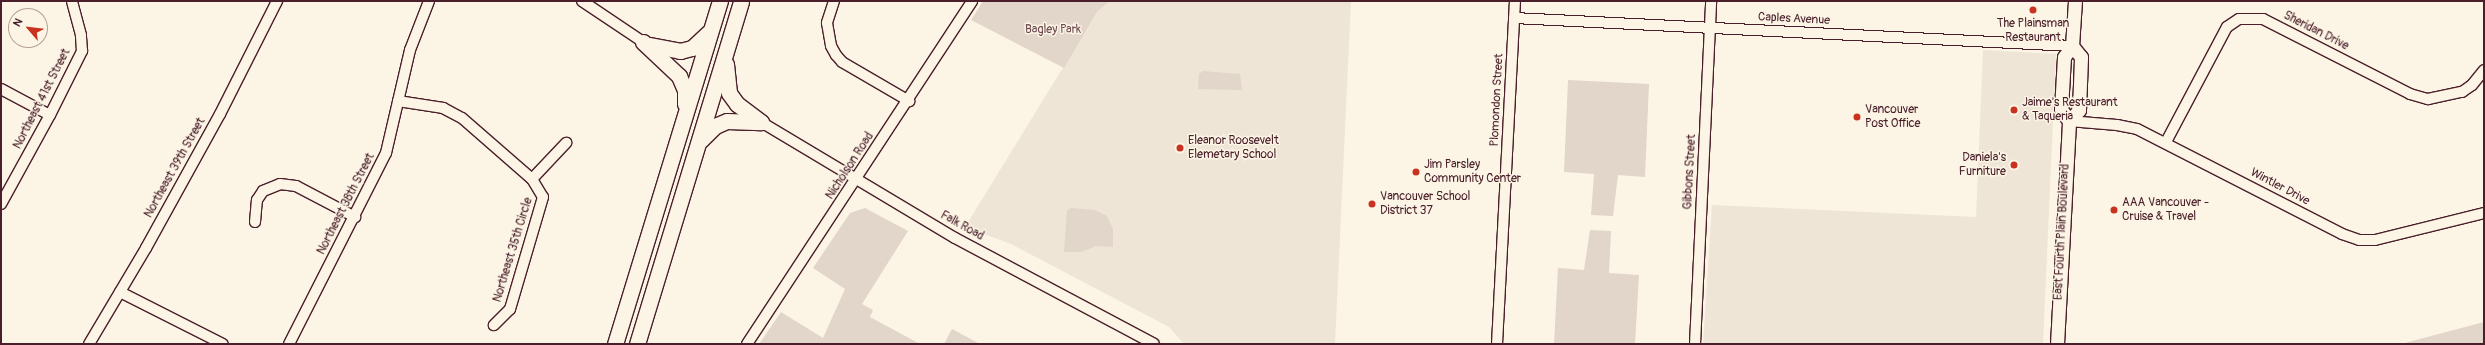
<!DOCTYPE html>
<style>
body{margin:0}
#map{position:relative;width:2485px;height:345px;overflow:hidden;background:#fcf5e5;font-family:Pangolin,sans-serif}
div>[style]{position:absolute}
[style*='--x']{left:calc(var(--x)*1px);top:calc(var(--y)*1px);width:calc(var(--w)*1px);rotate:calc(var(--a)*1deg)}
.built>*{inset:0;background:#eee5d7}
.green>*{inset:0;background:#e2d5ca}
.roads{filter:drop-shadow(1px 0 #4a1f2b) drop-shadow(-1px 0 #4a1f2b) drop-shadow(0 1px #4a1f2b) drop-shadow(0 -1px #4a1f2b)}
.minor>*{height:10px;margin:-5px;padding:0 5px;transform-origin:5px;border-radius:5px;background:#fcf5e5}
.major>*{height:13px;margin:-6.5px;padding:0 6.5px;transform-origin:6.5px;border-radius:6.5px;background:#fcf5e5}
.highway>*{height:15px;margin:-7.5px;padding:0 7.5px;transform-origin:7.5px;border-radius:7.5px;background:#fcf5e5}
.dots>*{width:11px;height:11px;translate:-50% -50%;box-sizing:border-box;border:2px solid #fcf5e5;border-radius:50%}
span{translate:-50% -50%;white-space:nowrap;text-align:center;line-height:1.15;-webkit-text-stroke:3px #fcf5e5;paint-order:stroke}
.street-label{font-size:12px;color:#4a1f2b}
.poi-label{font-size:12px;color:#4a1f2b}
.left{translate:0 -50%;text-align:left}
.right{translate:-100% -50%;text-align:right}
.park-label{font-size:12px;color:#704c53}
.frame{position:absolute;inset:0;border:2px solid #4a1f2b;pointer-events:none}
.north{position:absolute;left:8px;top:8px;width:40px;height:40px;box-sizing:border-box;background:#fcf5e5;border:1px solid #b59f9b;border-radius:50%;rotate:298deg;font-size:11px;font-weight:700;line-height:16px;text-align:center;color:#4a1f2b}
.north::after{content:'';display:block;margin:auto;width:14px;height:18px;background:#c8321e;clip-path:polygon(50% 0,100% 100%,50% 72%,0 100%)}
</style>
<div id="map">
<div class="built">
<i style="clip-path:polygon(1110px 1px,1351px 1px,1335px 344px,1184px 344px,1169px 327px,1011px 244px,965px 227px,1097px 12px)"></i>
<i style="clip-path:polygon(1983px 50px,2056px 54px,2043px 344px,1703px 344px,1712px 205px,1976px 217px)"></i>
</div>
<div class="green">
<i style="clip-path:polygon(983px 1px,1110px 1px,1097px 12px,1064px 68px,971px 20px)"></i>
<i style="clip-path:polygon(1203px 71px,1240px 74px,1242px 90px,1198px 89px,1199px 74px)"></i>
<i style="clip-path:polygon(1568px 80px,1649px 84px,1645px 177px,1618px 175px,1613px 216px,1591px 215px,1594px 174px,1564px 172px)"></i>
<i style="clip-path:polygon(865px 208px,908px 231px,862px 304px,873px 310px,870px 317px,920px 344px,759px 344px,781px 312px,823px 338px,845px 289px,813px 268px,850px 213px)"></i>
<i style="clip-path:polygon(1071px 208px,1095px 210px,1107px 216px,1113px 229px,1113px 247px,1096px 246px,1081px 252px,1064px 252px,1067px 211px)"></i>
<i style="clip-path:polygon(1590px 230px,1611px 231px,1609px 273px,1639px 275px,1635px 344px,1554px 344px,1558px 268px,1584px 270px)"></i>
<i style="clip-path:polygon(2484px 322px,2484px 344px,2401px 344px)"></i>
<i style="clip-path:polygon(952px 329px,980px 344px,944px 344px)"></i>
</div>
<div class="roads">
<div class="minor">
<i style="--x:582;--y:1;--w:73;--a:33.9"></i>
<i style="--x:834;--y:1;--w:23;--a:108"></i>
<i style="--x:827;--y:23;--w:23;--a:80"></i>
<i style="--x:831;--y:46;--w:10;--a:61"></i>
<i style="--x:836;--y:55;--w:9;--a:49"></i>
<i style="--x:842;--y:62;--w:78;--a:30.2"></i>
<i style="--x:1514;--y:18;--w:559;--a:2.87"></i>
<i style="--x:1;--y:89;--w:55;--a:28"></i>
<i style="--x:398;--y:101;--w:46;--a:8.8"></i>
<i style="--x:443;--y:108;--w:21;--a:28"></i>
<i style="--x:462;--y:118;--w:93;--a:41.1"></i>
<i style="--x:532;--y:179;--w:21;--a:59"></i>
<i style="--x:543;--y:197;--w:117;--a:106.4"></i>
<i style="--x:510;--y:309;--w:23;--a:135"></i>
<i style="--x:2069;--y:121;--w:48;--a:4.8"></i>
<i style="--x:2117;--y:125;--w:20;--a:11"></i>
<i style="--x:2137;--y:129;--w:230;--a:27.1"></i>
<i style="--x:2342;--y:234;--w:18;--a:19"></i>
<i style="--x:2359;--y:240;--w:16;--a:0"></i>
<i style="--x:2375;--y:240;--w:112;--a:-13.9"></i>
<i style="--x:761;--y:122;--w:226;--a:30.9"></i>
<i style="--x:955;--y:238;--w:225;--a:28"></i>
<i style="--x:2166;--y:142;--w:130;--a:-62.1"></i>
<i style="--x:2227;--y:27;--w:14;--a:-34"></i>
<i style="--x:2239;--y:19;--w:24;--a:0"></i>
<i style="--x:2263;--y:19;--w:165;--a:27"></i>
<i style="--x:2410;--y:94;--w:19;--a:16"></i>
<i style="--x:2428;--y:99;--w:35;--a:-12"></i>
<i style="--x:2462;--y:92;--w:12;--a:-35"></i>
<i style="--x:2472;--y:85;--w:19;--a:-51"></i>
<i style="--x:532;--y:179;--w:50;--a:-46.6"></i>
<i style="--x:1;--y:204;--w:102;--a:-61.2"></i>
<i style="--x:50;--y:115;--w:72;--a:-63.4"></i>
<i style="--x:82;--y:51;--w:16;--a:-94"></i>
<i style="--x:81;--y:35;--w:35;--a:-105"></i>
<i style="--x:255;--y:222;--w:22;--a:-85"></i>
<i style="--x:257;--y:200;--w:11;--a:-56"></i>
<i style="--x:263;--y:191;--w:18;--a:-22"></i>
<i style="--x:280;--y:184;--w:16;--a:7"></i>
<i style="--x:296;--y:186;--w:67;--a:27.7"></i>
<i style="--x:120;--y:292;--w:115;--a:26.8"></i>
<i style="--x:89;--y:344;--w:112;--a:-59.3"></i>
<i style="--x:146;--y:248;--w:153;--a:-61.1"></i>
<i style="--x:220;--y:114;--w:127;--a:-63.2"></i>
<i style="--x:289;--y:344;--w:214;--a:-63.1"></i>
<i style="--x:386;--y:153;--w:106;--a:-76.9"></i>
<i style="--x:410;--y:50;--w:53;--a:-68.8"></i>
<i style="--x:747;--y:344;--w:410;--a:-56.7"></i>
<i style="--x:1497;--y:344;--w:343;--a:-87"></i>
<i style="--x:1695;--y:344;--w:343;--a:-87.3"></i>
</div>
<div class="major">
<i style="--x:2069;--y:121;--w:15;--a:-48"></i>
<i style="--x:2079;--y:110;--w:53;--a:-87.8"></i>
<i style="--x:2081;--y:57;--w:14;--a:-129"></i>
<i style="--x:2057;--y:344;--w:223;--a:-86.9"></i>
<i style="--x:2069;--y:121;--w:14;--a:-124"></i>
<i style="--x:2061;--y:109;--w:52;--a:-86.7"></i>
<i style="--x:2064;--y:57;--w:14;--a:-54"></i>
<i style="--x:2072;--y:46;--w:45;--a:-86.2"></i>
</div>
<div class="highway">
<i style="--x:643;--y:42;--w:50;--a:43.4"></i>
<i style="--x:679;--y:76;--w:15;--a:67"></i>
<i style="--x:685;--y:90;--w:14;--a:90"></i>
<i style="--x:650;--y:45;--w:31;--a:11"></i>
<i style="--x:680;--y:51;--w:12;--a:-14"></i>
<i style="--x:692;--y:48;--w:23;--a:-43"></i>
<i style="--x:726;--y:64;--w:29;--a:84"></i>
<i style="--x:729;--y:93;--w:14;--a:54"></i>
<i style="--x:737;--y:104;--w:30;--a:37"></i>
<i style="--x:701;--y:140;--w:20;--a:-45"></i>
<i style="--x:715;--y:126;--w:13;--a:-23"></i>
<i style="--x:727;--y:121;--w:34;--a:2"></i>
<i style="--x:615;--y:344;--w:359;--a:-73"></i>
<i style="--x:637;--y:344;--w:358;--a:-73.1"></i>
</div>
</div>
<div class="dots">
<i style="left:2033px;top:10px;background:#c8321e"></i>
<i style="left:2014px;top:110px;background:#c8321e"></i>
<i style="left:1857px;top:117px;background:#c8321e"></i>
<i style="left:1180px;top:148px;background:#c8321e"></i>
<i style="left:2014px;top:165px;background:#c8321e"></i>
<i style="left:1416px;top:172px;background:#c8321e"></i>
<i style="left:1372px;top:204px;background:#c8321e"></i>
<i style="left:2114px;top:210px;background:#c8321e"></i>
</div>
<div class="street-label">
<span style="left:1794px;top:19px;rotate:3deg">Caples Avenue</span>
<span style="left:2316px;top:31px;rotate:27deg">Sheridan Drive</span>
<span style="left:42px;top:99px;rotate:-63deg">Northeast 41st Street</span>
<span style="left:1497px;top:100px;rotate:-87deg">Plomondon Street</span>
<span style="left:850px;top:166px;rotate:-57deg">Nicholson Road</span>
<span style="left:175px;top:168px;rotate:-61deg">Northeast 39th Street</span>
<span style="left:1690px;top:172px;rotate:-87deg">Gibbons Street</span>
<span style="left:2280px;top:187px;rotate:28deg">Wintler Drive</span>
<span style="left:346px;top:204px;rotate:-63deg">Northeast 38th Street</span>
<span style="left:962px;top:226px;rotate:29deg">Falk Road</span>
<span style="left:2062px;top:232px;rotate:-87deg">East Fourth Plain Boulevard</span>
<span style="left:513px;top:250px;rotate:-73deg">Northeast 35th Circle</span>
</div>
<div class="poi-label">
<span style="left:2033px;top:31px">The Plainsman<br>Restaurant</span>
<span class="left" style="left:2022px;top:110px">Jaime's Restaurant<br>&amp; Taqueria</span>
<span class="left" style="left:1865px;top:117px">Vancouver<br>Post Office</span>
<span class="left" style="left:1188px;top:148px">Eleanor Roosevelt<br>Elemetary School</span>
<span class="right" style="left:2006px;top:165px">Daniela's<br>Furniture</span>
<span class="left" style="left:1424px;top:172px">Jim Parsley<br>Community Center</span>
<span class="left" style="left:1380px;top:204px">Vancouver School<br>District 37</span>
<span class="left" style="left:2122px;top:210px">AAA Vancouver -<br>Cruise &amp; Travel</span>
</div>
<div class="park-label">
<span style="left:1053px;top:30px">Bagley Park</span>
</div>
<div class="frame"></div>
<div class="north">N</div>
</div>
